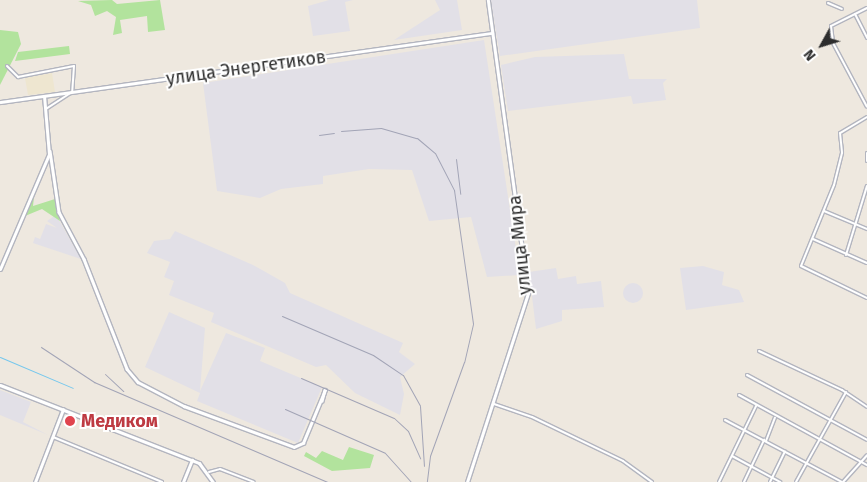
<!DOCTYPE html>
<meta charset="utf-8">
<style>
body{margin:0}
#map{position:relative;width:867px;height:482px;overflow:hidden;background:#eee8df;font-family:"Fira Sans",sans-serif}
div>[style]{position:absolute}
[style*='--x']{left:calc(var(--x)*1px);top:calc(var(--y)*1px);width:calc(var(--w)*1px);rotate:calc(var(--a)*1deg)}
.industrial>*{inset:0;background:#e2e0e7}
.round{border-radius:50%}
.education>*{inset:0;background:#eee6d0}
.green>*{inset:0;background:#b2e39d}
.stream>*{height:1px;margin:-0.5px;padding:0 0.5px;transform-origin:0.5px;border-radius:0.5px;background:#75c7ed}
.roads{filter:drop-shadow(1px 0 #b3b5bf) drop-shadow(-1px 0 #b3b5bf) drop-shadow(0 1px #b3b5bf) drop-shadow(0 -1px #b3b5bf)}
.minor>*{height:2px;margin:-1px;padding:0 1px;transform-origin:1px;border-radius:1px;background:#fff}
.tertiary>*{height:2.5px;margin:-1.25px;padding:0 1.25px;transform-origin:1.25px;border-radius:1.25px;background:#fff}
.secondary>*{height:3px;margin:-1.5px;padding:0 1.5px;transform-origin:1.5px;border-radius:1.5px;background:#fff}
.rail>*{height:1px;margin:-0.5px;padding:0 0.5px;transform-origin:0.5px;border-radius:0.5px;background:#a2a4b6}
.dots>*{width:14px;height:14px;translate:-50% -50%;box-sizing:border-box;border:2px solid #fff;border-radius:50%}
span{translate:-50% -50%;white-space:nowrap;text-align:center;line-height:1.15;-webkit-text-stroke:4px #fff;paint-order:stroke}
.street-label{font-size:18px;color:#2d2d2d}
.health-label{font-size:18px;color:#be3a42;font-weight:700}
.left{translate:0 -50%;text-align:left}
.north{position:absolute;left:797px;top:20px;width:50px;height:50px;-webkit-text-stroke:4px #fff;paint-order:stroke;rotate:231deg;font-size:14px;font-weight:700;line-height:20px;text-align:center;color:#2d2d2d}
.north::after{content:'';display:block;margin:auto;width:18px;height:22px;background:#2d2d2d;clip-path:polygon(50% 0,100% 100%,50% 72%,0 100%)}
</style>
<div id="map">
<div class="industrial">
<i style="clip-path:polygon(329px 0,353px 0,345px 2px,350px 31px,313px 36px,308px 6px)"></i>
<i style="clip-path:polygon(435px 0,457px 0,462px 30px,394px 40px,440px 10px)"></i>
<i style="clip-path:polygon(491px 0,697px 0,700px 28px,500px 56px)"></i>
<i style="clip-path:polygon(484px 40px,520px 275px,487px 277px,471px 217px,429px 221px,412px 170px,369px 169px,323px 176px,323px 184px,281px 189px,260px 198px,217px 191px,203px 83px)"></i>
<i style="clip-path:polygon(624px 54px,629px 79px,667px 79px,663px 83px,666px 100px,633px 104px,631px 96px,508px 111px,501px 65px,535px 57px)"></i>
<i style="clip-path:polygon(56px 215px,81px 259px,33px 243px,35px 237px,40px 239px,46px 224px,57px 228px,47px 221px)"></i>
<i style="clip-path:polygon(175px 231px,253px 265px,285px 283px,290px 293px,403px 343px,399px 352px,415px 364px,400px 377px,404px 394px,400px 415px,355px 393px,326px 365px,316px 367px,211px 322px,214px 313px,169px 295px,174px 281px,164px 277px,170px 262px,147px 253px,154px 241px,170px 239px)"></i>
<i style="clip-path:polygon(703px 266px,724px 272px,722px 285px,739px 290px,744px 302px,686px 310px,680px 268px)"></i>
<i style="clip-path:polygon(556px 268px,558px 279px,576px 276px,577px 284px,601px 281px,604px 307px,562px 310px,562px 321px,536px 329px,529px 272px)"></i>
<i class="round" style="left:623px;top:283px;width:20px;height:20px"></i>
<i style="clip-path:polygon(169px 312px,205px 328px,200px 391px,226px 333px,265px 348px,260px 361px,322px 387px,298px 443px,197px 401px,200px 393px,145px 367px)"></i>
<i style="clip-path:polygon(0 390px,31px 402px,23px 422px,48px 435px,0 415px)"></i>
</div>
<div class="education">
<i style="clip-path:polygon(52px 73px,55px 92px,28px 95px,25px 78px)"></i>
</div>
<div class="green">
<i style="clip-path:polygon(112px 0,117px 4px,160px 0,165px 30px,148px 32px,147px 16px,120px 20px,122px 33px,113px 35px,116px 17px,107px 11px,95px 16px,91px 5px,78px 1px)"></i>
<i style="clip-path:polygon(0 30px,18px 32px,21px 44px,0 85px)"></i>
<i style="clip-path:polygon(69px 46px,70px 54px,15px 61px,18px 52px)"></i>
<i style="clip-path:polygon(34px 197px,33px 206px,55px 199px,60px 221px,42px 209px,25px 216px)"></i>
<i style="clip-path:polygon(349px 447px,374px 455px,370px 468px,332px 471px,304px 456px,306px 452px,316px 458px,322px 451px,343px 460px)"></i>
</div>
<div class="stream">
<i style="--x:0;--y:357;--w:79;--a:23"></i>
</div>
<div class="roads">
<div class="minor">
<i style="--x:828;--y:3;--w:15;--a:23"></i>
<i style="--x:867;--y:8;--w:40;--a:153.4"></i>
<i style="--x:831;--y:26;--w:17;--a:83"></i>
<i style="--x:833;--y:43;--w:72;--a:62"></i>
<i style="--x:855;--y:14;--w:27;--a:63"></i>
<i style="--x:7;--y:66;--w:16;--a:45"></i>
<i style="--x:18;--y:77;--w:57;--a:-11.1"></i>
<i style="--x:74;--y:66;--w:26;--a:94"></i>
<i style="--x:72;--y:92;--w:31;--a:147"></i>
<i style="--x:867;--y:117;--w:31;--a:149"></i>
<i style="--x:840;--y:133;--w:20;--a:84"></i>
<i style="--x:842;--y:153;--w:33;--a:104"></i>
<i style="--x:834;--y:185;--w:87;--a:112.2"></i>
<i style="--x:801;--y:266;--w:73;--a:25.9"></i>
<i style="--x:867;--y:153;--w:8;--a:90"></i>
<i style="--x:824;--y:211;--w:47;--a:22.7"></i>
<i style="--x:813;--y:239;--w:59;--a:24"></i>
<i style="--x:846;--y:255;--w:72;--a:-73.1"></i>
<i style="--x:759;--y:351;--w:92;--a:25.2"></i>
<i style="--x:842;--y:390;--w:30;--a:34"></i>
<i style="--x:747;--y:375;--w:136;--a:28.4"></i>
<i style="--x:739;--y:395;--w:146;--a:28.7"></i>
<i style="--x:494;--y:404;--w:40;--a:18.9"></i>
<i style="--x:532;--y:417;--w:101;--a:25.8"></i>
<i style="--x:623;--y:461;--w:36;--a:36"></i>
<i style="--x:725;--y:420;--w:132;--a:27.9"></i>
<i style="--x:53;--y:437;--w:118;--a:22.4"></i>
<i style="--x:766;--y:441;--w:25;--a:-69"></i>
<i style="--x:732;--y:456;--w:55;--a:28.4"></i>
<i style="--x:209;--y:472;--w:11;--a:-15"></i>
<i style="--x:220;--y:469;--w:36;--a:21"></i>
<i style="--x:719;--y:482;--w:85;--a:-64"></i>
<i style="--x:744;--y:482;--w:47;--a:-64.5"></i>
<i style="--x:770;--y:482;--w:34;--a:-64"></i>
<i style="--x:796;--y:482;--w:103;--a:-60.9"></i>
<i style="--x:843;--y:482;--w:36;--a:-48"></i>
</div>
<div class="tertiary">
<i style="--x:50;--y:151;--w:62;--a:81.6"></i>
<i style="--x:59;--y:212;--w:53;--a:62"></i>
<i style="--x:84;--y:259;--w:118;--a:68.6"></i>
<i style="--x:127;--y:369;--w:17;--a:50"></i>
<i style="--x:138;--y:382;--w:52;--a:27.6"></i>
<i style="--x:184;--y:406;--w:117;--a:20.4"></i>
<i style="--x:294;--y:447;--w:10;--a:-24"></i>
<i style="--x:303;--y:443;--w:57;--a:-67.5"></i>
<i style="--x:325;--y:390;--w:11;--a:105"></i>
</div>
<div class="secondary">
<i style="--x:0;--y:102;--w:497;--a:-8"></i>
<i style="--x:0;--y:269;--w:125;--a:-66.9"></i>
<i style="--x:49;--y:154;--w:58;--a:-94.9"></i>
<i style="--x:0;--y:385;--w:214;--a:21.4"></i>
<i style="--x:199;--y:463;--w:24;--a:54"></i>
<i style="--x:35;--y:482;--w:78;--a:-69"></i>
<i style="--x:183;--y:482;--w:24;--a:-68"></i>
<i style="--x:467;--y:482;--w:199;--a:-72.1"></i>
<i style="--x:528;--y:293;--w:296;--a:-97.8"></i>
</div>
</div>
<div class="rail">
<i style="--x:341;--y:131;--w:40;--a:-4.3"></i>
<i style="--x:381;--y:128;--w:37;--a:16"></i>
<i style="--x:417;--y:138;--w:23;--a:40"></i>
<i style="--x:435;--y:153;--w:42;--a:62.8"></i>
<i style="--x:454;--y:190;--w:135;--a:81.9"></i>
<i style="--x:473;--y:324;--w:39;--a:103"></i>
<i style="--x:464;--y:362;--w:100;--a:109.9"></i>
<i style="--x:430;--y:456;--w:26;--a:97"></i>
<i style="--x:319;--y:135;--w:15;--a:-8"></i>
<i style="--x:456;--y:159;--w:35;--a:83"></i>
<i style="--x:282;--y:316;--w:99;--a:23.2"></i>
<i style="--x:373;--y:355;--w:36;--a:34"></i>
<i style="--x:403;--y:375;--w:35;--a:61"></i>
<i style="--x:420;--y:406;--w:60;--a:86.2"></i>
<i style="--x:41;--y:347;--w:64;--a:33.4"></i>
<i style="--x:94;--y:382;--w:254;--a:23.2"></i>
<i style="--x:105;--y:374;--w:25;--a:43"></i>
<i style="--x:301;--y:378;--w:101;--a:23.3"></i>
<i style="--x:394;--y:418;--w:19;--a:43"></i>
<i style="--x:408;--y:431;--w:30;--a:66"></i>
<i style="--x:285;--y:409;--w:109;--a:23.7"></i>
<i style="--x:385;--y:453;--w:39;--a:48"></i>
</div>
<div class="dots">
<i style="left:70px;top:421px;background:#e0444e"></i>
</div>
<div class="street-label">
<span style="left:246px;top:68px;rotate:-8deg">улица Энергетиков</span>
<span style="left:520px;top:245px;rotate:-96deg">улица Мира</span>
</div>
<div class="health-label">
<span class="left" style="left:81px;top:421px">Медиком</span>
</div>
<div class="north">N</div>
</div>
